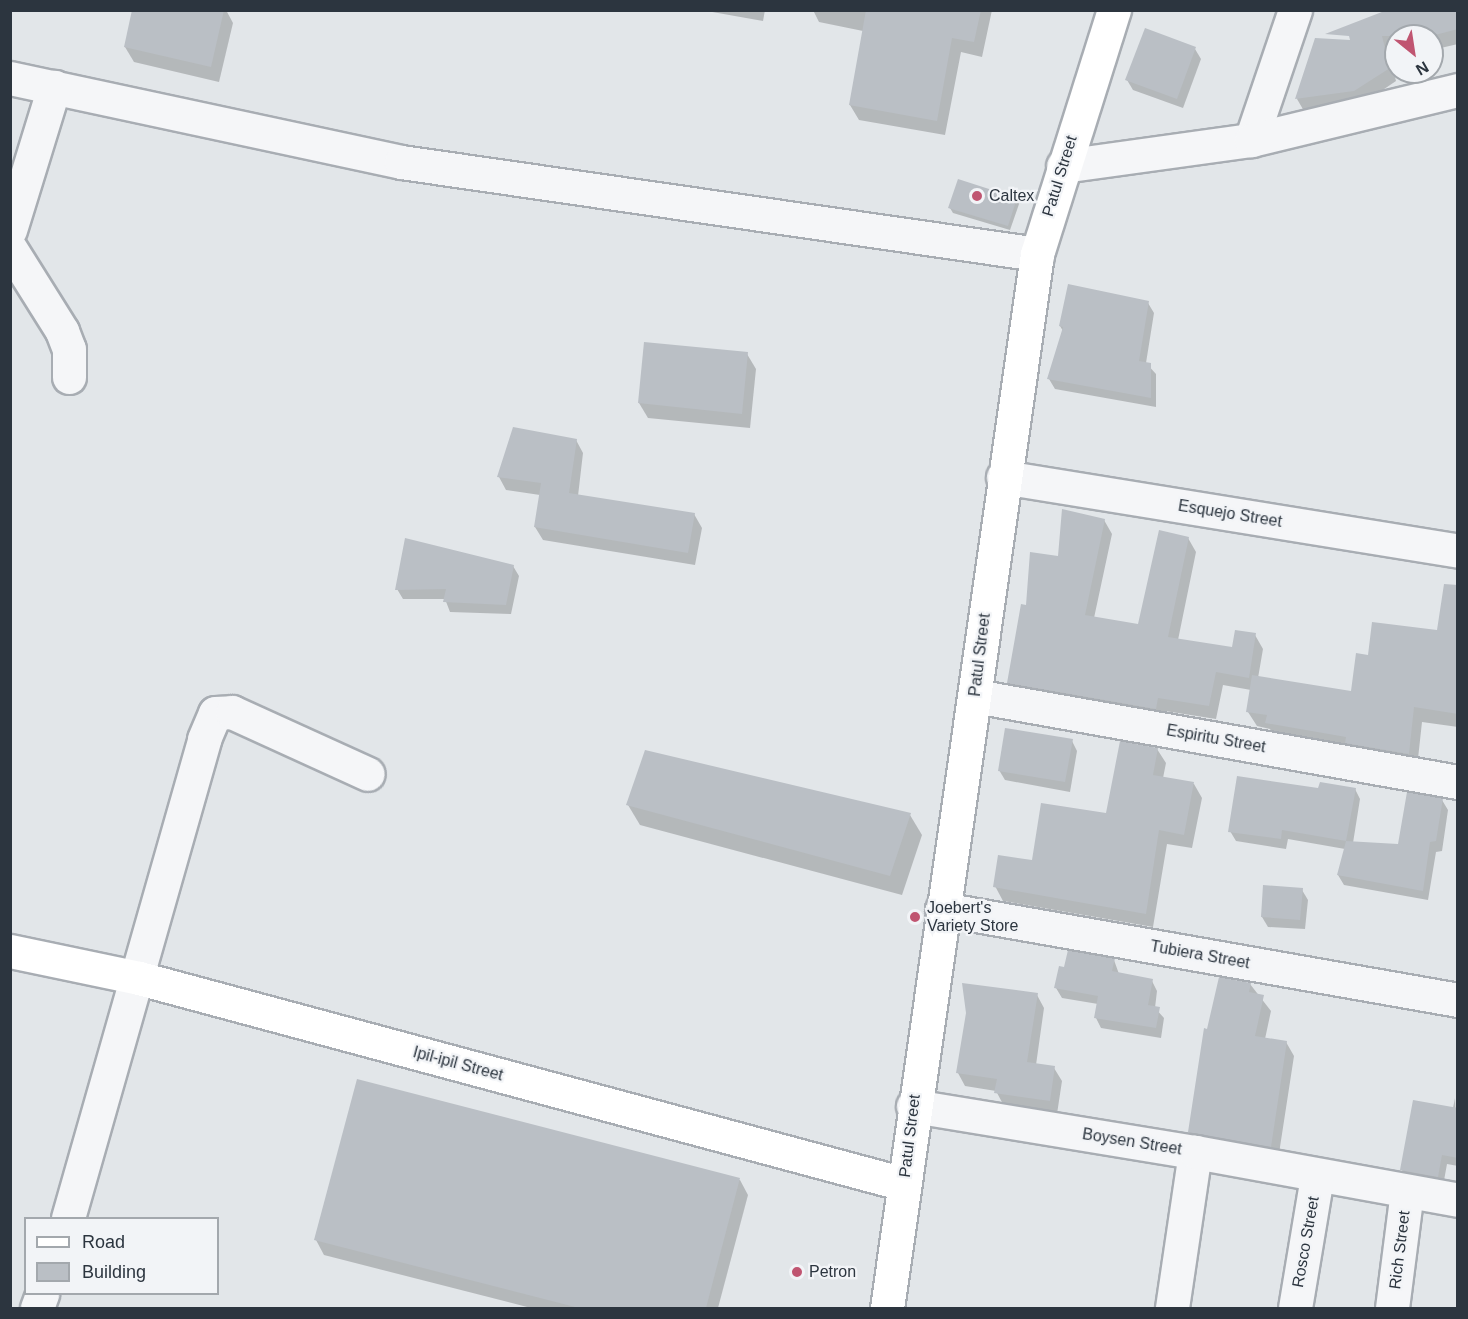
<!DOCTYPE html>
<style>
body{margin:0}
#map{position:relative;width:1468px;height:1319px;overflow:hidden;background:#e2e6e9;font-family:Arial,sans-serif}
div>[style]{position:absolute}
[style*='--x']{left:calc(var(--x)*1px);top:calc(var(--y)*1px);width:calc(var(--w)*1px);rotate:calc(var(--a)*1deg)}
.shadow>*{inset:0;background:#0003}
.building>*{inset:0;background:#babfc5}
.roads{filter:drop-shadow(2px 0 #a8adb3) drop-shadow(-2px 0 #a8adb3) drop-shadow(0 2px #a8adb3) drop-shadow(0 -2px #a8adb3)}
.minor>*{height:33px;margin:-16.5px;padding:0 16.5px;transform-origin:16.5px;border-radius:16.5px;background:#f5f6f8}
.major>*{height:33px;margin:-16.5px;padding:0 16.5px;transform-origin:16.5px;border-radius:16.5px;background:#fff}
.dots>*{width:16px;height:16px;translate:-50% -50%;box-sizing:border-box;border:3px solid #f2f4f7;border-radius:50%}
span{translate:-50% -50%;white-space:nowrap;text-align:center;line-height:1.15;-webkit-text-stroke:4.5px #f2f4f7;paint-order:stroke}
.street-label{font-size:16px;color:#2c353f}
.poi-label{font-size:16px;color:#2c353f}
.left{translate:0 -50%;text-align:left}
.frame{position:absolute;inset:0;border:12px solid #2c353f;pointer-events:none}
.legend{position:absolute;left:24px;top:1217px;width:195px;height:78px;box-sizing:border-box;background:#f2f4f7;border:2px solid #a3a8ad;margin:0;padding:8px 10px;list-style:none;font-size:18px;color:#2c353f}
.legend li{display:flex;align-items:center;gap:12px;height:30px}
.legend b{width:30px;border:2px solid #a3a8ad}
.north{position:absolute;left:1384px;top:24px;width:60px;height:60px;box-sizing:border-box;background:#f2f4f7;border:2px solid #a3a8ad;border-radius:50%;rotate:150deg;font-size:16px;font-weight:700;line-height:24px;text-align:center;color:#2c353f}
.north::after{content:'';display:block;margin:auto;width:21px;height:27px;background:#c05571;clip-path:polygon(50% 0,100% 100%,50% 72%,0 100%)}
</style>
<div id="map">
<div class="shadow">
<i style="clip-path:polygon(134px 10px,226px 10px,233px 23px,219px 82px,134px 62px,125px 47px)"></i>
<i style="clip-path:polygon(701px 10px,765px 10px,763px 21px)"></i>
<i style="clip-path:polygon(813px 10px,992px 10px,982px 57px,961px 52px,945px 135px,859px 120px,850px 105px,863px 31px,819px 22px)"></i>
<i style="clip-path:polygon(1458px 10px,1458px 44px,1432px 50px,1432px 36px,1396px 36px,1396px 59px,1391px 60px,1396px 81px,1362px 104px,1304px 111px,1297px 99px,1316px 39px,1352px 42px)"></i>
<i style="clip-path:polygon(1146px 30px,1195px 49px,1201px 59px,1183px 108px,1133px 90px,1127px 80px)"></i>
<i style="clip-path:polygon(1016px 199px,1019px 204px,1010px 230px,953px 213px,950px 208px)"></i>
<i style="clip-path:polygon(1148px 303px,1154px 313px,1146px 363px,1156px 374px,1156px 407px,1055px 389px,1049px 379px,1063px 331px,1060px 326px)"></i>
<i style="clip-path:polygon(747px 354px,756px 369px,750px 428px,648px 418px,639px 403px)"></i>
<i style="clip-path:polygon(576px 440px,583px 453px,578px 496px,694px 514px,702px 528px,695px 565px,543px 540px,535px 527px,540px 495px,506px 490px,499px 477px)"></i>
<i style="clip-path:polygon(1104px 520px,1112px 534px,1094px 618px,1139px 626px,1188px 538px,1196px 552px,1178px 640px,1234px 649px,1255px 635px,1263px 649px,1258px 678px,1353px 693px,1369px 657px,1439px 632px,1458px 612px,1458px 727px,1422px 722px,1417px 768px,1275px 738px,1270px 729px,1257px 726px,1248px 712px,1251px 690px,1223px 685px,1216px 719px,1165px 711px,1163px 722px,1016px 696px,1008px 682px,1028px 607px,1059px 558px)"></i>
<i style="clip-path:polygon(513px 566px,519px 576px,511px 614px,450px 612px,445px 599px,403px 599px,397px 589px)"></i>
<i style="clip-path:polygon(1072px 741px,1077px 751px,1070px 792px,1005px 780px,999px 770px)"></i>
<i style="clip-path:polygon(1157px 749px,1166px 763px,1163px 778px,1194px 784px,1202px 798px,1192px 848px,1167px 844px,1153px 927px,1003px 901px,995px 886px,1107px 815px)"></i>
<i style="clip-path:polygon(1355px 789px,1360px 799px,1353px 843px,1399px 845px,1442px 800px,1448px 810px,1442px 851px,1436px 852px,1428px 900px,1344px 885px,1338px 875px,1345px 849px,1288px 839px,1286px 849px,1236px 841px,1230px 831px,1320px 790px)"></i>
<i style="clip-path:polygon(628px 805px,910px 815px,922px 835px,902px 895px,640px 825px)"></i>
<i style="clip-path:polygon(1265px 887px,1302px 890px,1308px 900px,1305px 929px,1268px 927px,1262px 917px)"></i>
<i style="clip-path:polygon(1114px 960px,1119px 974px,1152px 981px,1157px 991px,1155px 1008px,1164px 1018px,1161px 1038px,1101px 1028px,1096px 1018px,1098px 1004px,1062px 998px,1056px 988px,1065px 968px)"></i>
<i style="clip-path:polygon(1250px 984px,1271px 1011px,1265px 1039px,1286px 1042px,1294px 1056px,1278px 1160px,1197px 1146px,1189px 1132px)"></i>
<i style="clip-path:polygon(1037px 995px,1044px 1008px,1036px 1065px,1054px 1068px,1062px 1081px,1057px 1114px,1004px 1106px,996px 1091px,965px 1086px,958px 1073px)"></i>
<i style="clip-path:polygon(1455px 1098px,1458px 1166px,1447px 1164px,1443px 1186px,1408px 1180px,1402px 1170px,1453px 1108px)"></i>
<i style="clip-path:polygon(740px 1180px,748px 1195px,718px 1308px,531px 1308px,324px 1255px,316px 1240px)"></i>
</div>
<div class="building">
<i style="clip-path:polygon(132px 10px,224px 10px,211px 67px,124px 47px)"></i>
<i style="clip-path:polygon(866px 10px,981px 10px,974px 42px,952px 38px,937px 121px,849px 105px)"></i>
<i style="clip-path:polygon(1387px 10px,1458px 10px,1458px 29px,1431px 36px,1382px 36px,1390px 68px,1354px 91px,1295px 99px,1315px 38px,1350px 40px,1349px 36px,1325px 34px)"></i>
<i style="clip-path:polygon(1145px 28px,1196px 47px,1177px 99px,1125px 80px)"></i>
<i style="clip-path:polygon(958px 179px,1017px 198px,1008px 226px,948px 208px)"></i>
<i style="clip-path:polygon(1068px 284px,1149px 301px,1139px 361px,1151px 363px,1151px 398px,1047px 379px,1063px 327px,1059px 326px)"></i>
<i style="clip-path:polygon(644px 342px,748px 352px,742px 414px,638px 403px)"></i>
<i style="clip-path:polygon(513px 427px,577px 439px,569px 493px,695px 513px,688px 553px,534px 527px,541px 483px,497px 477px)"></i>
<i style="clip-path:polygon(1062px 509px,1105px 519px,1085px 615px,1138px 624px,1159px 530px,1189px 537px,1168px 637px,1232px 647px,1235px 630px,1256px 633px,1249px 678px,1216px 672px,1209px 706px,1158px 698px,1156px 709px,1007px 683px,1021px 604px,1026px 605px,1030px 552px,1058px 556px)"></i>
<i style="clip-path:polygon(405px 538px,514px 565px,506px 605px,443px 602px,446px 589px,395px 590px)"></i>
<i style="clip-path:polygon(1444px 584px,1458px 585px,1458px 714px,1414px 707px,1409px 754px,1345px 743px,1346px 737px,1265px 723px,1267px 715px,1246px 712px,1252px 675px,1351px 691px,1356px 653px,1368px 655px,1372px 622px,1437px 630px)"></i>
<i style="clip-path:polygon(1005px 728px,1073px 739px,1065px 782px,998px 771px)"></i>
<i style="clip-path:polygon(1120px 741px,1158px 748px,1153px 775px,1194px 782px,1184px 835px,1159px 830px,1146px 914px,993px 887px,998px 855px,1032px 860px,1041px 803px,1106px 813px)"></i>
<i style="clip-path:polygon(645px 750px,911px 813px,890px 876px,626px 805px)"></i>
<i style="clip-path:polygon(1237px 776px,1318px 788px,1320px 782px,1356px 788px,1346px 841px,1282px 830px,1281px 839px,1228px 832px)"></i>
<i style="clip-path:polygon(1407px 792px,1443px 798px,1436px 841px,1430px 842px,1423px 891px,1337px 875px,1346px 841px,1398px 844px)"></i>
<i style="clip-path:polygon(1263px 885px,1303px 888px,1300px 920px,1261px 917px)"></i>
<i style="clip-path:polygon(1068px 950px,1115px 958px,1112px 971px,1153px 979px,1148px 1005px,1160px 1007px,1156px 1028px,1094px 1018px,1098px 996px,1054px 988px,1059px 966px,1064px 967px)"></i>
<i style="clip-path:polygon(1219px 977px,1251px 983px,1249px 992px,1264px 995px,1255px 1036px,1287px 1041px,1271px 1147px,1188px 1132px,1204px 1028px,1207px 1029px)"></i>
<i style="clip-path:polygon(962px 983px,1038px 993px,1027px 1062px,1055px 1066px,1050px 1101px,994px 1093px,997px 1079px,956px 1073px,966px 1013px)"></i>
<i style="clip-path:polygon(357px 1079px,740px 1178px,706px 1308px,579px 1308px,314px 1240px)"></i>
<i style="clip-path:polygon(1413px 1100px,1458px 1108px,1458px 1158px,1442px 1155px,1438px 1177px,1400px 1170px)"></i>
</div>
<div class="roads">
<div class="minor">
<i style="--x:10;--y:78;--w:400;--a:12.1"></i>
<i style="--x:401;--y:162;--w:643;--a:8.23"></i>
<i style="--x:1251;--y:140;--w:137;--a:-71.3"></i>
<i style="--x:1063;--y:166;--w:190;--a:-7.9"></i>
<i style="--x:1251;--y:140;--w:213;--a:-13.6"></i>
<i style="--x:10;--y:230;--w:150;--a:-72.9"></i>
<i style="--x:10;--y:248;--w:98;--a:57.9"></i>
<i style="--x:62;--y:331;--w:19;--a:69"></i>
<i style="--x:69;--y:349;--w:28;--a:90"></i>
<i style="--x:1003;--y:477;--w:461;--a:9.2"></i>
<i style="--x:975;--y:696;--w:491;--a:10.1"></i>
<i style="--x:942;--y:909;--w:524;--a:10"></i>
<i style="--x:913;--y:1106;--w:286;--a:9.3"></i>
<i style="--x:1195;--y:1152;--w:158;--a:98.4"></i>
<i style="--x:1195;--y:1152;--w:267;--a:10.3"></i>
<i style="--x:68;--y:1218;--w:498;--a:-74.1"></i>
<i style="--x:204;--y:739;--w:28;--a:-67"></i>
<i style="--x:215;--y:713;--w:17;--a:-3"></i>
<i style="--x:232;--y:712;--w:149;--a:24.5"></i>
<i style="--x:37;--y:1308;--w:15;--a:-70"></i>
<i style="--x:1295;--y:1308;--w:134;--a:-80.5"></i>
<i style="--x:1392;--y:1308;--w:118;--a:-82.7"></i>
</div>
<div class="major">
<i style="--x:10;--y:951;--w:132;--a:11.8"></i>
<i style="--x:139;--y:978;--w:792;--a:15.07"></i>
<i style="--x:887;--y:1308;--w:1065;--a:-81.9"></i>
<i style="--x:1037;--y:254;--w:256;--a:-72.5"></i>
</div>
</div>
<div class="dots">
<i style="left:977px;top:196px;background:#c05571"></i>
<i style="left:915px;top:917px;background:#c05571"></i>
<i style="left:797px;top:1272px;background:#c05571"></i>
</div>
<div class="street-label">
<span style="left:1060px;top:176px;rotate:-73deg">Patul Street</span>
<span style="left:1230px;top:514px;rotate:9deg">Esquejo Street</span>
<span style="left:980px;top:655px;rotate:-83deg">Patul Street</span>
<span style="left:1216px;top:739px;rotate:10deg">Espiritu Street</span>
<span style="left:1200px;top:955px;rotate:10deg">Tubiera Street</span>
<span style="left:458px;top:1064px;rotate:15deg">Ipil-ipil Street</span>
<span style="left:910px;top:1136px;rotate:-83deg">Patul Street</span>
<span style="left:1132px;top:1142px;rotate:9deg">Boysen Street</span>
<span style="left:1306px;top:1242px;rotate:-80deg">Rosco Street</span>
<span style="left:1400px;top:1250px;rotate:-83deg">Rich Street</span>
</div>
<div class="poi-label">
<span class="left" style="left:989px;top:196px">Caltex</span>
<span class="left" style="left:927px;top:917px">Joebert's<br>Variety Store</span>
<span class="left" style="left:809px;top:1272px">Petron</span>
</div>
<div class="frame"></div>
<ul class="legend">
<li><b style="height:8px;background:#fff"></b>Road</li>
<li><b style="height:16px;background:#babfc5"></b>Building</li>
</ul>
<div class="north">N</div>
</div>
